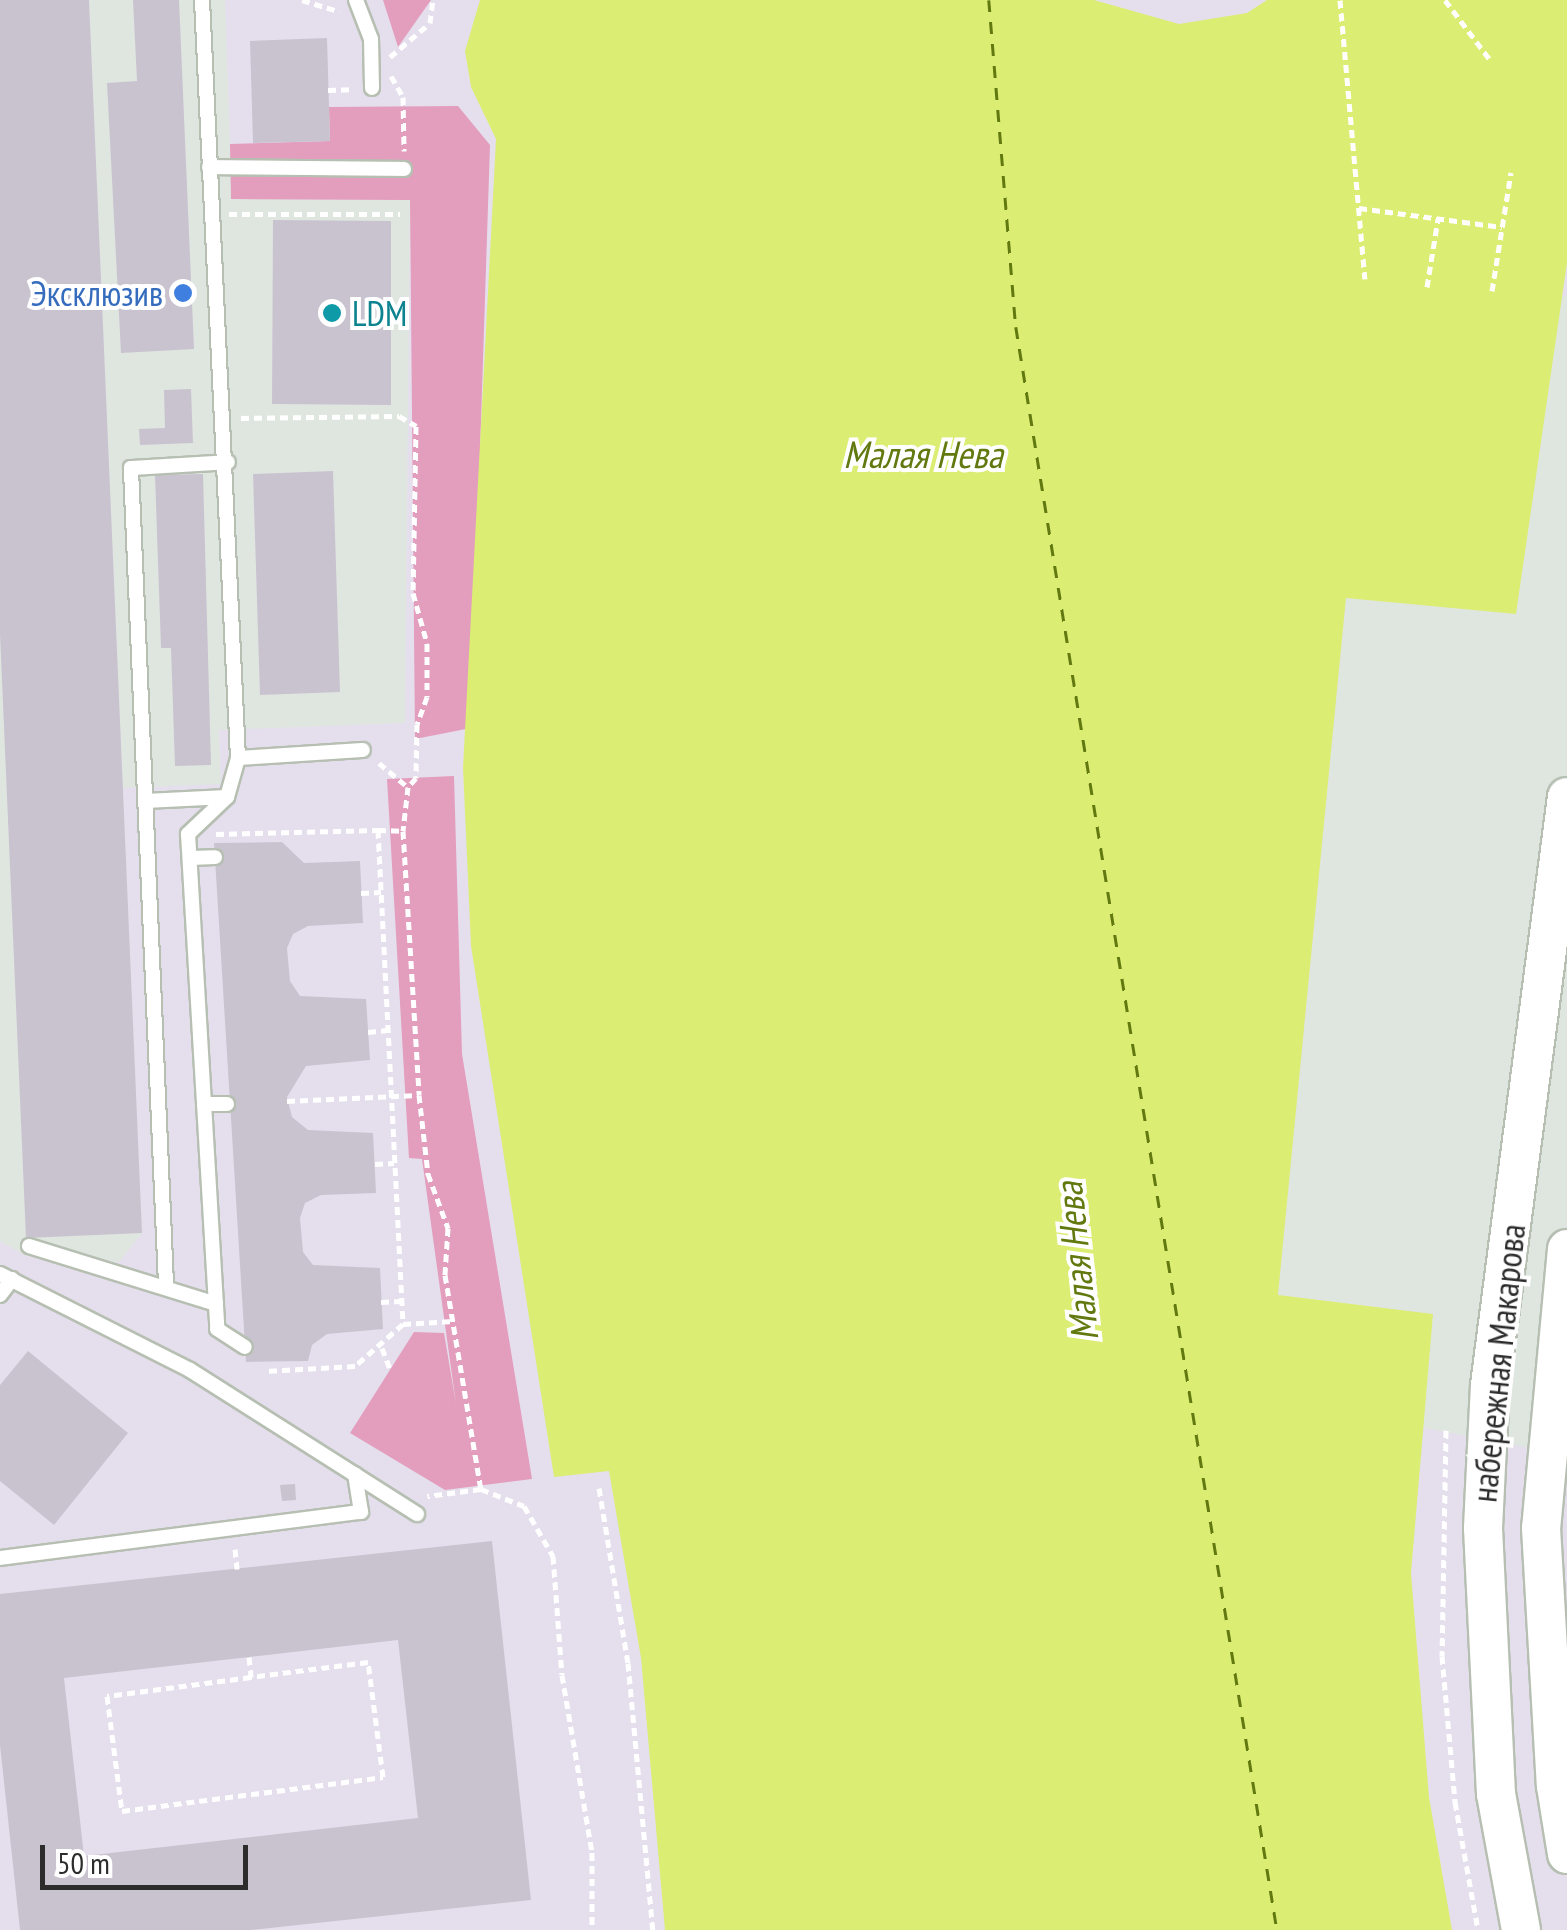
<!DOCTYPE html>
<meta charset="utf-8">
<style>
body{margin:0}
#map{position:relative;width:1567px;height:1930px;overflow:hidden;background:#e5dfed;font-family:"PT Sans Narrow",sans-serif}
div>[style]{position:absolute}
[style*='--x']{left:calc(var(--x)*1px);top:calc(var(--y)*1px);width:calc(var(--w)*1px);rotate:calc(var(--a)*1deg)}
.industrial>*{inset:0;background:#dfe6e0}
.green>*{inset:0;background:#e39dbd}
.water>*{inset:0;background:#dced74}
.ferry>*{height:2.5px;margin-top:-1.25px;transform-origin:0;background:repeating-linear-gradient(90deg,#627910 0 12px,transparent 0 22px)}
.building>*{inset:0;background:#c9c3d0}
.path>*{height:5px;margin-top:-2.5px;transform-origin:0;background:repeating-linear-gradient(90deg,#fff 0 8px,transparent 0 13px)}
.roads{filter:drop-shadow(2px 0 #b6bfb2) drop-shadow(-2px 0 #b6bfb2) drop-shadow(0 2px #b6bfb2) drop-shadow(0 -2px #b6bfb2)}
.lane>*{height:14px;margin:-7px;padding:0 7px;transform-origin:7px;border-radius:7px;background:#fff}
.secondary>*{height:38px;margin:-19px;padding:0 19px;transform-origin:19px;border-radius:19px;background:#fff}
.dots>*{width:28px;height:28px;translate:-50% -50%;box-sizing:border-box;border:5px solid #fff;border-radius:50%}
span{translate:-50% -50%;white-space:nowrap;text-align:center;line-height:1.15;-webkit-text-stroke:8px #fff;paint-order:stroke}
.shop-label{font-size:35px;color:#366cbe}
.right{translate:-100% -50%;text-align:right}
.culture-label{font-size:35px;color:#0d838f}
.left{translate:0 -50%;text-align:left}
.street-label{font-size:35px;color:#2c2c2c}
.water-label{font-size:38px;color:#627910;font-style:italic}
.scale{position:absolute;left:40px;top:1845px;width:208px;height:45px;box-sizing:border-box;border:5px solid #2c2c2c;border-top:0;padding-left:12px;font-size:30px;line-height:35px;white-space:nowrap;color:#2c2c2c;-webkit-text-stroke:8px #fff;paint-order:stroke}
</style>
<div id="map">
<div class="industrial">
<i style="clip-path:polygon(0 0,225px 0,232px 199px,410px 200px,405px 723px,219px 730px,221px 784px,123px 788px,142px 1233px,119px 1262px,26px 1256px,0 1241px)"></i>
<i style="clip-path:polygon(1562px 296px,1567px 296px,1567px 1455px,1420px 1427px,1432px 1314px,1278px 1296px,1346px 597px,1516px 614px)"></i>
</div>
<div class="green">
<i style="clip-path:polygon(383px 0,431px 0,398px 47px)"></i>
<i style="clip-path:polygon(458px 106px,490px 145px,471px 728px,415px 739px,410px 200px,231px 199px,230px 144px,330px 141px,329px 107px)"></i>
<i style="clip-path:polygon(454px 776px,462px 1054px,532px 1479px,445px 1490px,350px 1433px,414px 1332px,444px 1333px,456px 1404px,422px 1159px,409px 1158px,387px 779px)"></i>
</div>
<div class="water">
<i style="clip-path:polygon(480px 0,1094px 0,1179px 24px,1247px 13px,1267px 0,1567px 0,1567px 263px,1516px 614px,1346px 598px,1278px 1295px,1433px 1314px,1411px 1573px,1429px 1797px,1452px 1930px,665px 1930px,641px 1658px,609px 1471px,554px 1477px,471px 946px,463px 768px,496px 139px,471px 87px,465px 51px)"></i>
</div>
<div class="ferry">
<i style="--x:989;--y:0;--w:328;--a:85.3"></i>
<i style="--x:1016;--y:327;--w:1624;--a:80.75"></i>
</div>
<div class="building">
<i style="clip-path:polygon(0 0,89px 0,142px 1233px,26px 1238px,0 634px)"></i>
<i style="clip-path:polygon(133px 0,179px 0,194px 349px,121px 353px,107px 83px,137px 81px)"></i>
<i style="clip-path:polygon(327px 38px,330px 141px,253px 143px,250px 41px)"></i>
<i style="clip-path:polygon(273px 220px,391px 221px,391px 405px,272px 404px)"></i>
<i style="clip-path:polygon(191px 389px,193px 443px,140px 445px,139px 429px,165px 428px,164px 390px)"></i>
<i style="clip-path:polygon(333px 471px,340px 692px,260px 695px,253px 474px)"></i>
<i style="clip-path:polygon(203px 474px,211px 765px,175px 766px,171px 648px,161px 648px,155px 475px)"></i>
<i style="clip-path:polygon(282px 842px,304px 863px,360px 861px,363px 923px,308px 926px,293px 934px,287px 948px,290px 981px,300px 996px,366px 999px,370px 1060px,306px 1066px,287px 1097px,292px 1117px,308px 1130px,373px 1133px,376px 1193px,321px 1195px,305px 1203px,300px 1218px,303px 1252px,313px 1265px,380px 1268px,383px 1329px,327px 1334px,312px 1345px,308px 1361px,246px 1362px,214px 843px)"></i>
<i style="clip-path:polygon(28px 1351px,128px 1433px,54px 1525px,0 1481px,0 1385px)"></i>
<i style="clip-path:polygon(295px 1484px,296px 1500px,282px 1501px,280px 1485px)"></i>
<i style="clip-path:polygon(evenodd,492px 1541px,531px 1900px,251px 1930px,20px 1930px,0 1745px,0 1594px,492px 1541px,398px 1640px,418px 1818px,84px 1856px,64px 1678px,398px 1640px)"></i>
</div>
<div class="path">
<i style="--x:302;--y:0;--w:39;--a:17"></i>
<i style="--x:1340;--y:0;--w:280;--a:84.9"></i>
<i style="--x:1445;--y:0;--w:76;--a:53"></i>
<i style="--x:390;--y:57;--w:52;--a:-40.4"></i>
<i style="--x:430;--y:23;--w:23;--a:-83"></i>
<i style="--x:391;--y:76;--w:24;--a:60"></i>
<i style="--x:403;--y:97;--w:54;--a:88.9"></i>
<i style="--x:328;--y:90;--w:24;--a:-2"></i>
<i style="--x:1359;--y:208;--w:144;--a:7.6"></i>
<i style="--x:229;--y:214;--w:171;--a:0"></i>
<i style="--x:1427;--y:287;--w:69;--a:-80.8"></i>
<i style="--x:1492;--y:291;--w:120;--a:-80.9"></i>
<i style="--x:241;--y:418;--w:158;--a:-0.7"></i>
<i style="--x:399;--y:416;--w:20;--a:30"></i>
<i style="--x:416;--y:426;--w:167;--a:91"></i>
<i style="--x:413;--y:593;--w:52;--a:74.4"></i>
<i style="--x:427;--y:643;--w:54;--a:90"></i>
<i style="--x:427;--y:697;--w:29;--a:110"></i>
<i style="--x:417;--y:724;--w:54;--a:91.1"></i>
<i style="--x:416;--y:778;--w:12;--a:132"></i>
<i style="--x:408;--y:787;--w:44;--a:96.5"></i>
<i style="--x:379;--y:763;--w:38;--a:40"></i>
<i style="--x:378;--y:830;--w:25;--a:2"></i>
<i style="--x:403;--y:831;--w:264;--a:86.5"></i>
<i style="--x:419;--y:1095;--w:80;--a:83.5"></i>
<i style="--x:428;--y:1174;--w:58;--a:69.7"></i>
<i style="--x:448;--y:1228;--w:47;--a:93.7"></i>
<i style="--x:445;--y:1275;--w:217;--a:80.5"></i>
<i style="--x:481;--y:1489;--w:54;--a:172.6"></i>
<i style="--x:216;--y:834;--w:162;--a:-1.4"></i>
<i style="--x:378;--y:830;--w:495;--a:87.1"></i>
<i style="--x:403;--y:1324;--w:64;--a:138.8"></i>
<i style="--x:355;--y:1366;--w:90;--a:176.8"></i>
<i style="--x:361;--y:893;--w:20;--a:-3"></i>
<i style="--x:368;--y:1032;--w:20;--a:-6"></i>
<i style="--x:287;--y:1101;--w:132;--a:-2.6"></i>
<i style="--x:375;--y:1164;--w:19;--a:-3"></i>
<i style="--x:381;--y:1302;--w:20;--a:-3"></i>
<i style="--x:403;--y:1324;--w:50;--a:-3.4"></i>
<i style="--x:382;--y:1348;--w:22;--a:69"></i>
<i style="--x:1446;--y:1430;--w:226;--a:91"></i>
<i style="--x:1442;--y:1656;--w:147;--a:84.9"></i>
<i style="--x:1455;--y:1802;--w:130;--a:79.8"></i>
<i style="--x:599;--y:1488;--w:177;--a:80.6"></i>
<i style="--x:628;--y:1663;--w:268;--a:84.7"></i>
<i style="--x:481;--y:1489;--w:46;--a:21.6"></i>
<i style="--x:524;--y:1506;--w:58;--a:59.9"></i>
<i style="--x:553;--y:1556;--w:119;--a:85.7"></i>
<i style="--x:562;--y:1675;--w:180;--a:80.4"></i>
<i style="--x:592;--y:1852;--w:78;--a:90"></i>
<i style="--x:235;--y:1549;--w:20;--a:84"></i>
<i style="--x:249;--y:1657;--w:20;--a:84"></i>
<i style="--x:251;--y:1677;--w:145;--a:172.5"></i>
<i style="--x:107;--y:1696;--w:116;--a:82.6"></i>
<i style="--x:122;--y:1811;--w:263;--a:-7.4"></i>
<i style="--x:383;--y:1777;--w:116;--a:-97.4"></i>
<i style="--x:368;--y:1662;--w:118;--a:172.7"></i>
</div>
<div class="roads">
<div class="lane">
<i style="--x:356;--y:0;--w:42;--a:69"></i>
<i style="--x:371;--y:39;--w:49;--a:88.8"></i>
<i style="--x:209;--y:167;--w:195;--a:0.6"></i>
<i style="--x:238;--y:758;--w:125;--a:-3.7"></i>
<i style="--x:227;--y:797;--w:54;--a:136.5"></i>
<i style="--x:188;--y:834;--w:496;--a:86.6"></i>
<i style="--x:217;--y:1329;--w:33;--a:33"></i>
<i style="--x:145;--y:801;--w:82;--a:-2.8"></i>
<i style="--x:227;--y:797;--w:41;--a:-74.2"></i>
<i style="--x:238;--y:758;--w:759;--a:-92.72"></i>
<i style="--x:190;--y:858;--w:25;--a:-2"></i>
<i style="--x:204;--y:1104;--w:23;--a:0"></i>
<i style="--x:29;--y:1246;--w:196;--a:17.2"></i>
<i style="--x:0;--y:1274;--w:213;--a:26.8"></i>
<i style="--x:190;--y:1370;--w:269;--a:32.4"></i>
<i style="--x:166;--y:1284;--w:817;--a:-92.46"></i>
<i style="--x:131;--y:468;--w:97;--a:-3.5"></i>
<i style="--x:0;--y:1295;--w:20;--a:-53"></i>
<i style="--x:0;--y:1558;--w:364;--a:-7.3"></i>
<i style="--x:361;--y:1512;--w:38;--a:-99"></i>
</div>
<div class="secondary">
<i style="--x:1567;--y:1249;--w:280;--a:95.3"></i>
<i style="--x:1541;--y:1528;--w:258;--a:86.7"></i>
<i style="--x:1556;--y:1786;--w:69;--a:80.8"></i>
<i style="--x:1521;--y:1930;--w:138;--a:-100.4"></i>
<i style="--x:1496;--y:1794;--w:266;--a:-92.8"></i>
<i style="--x:1483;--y:1528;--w:143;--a:-87.2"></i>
<i style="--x:1490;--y:1385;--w:593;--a:-82.54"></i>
</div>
</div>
<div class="dots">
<i style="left:183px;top:293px;background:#3f7fe0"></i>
<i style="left:332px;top:313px;background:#0f9aa8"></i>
</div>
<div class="shop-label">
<span class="right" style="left:163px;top:293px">Эксклюзив</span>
</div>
<div class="culture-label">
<span class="left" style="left:352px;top:313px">LDM</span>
</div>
<div class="street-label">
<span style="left:1498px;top:1363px;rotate:-84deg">набережная Макарова</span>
</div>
<div class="water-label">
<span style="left:923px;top:454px">Малая Нева</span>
<span style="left:1076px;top:1262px;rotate:-96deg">Малая Нева</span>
</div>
<div class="scale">50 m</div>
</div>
